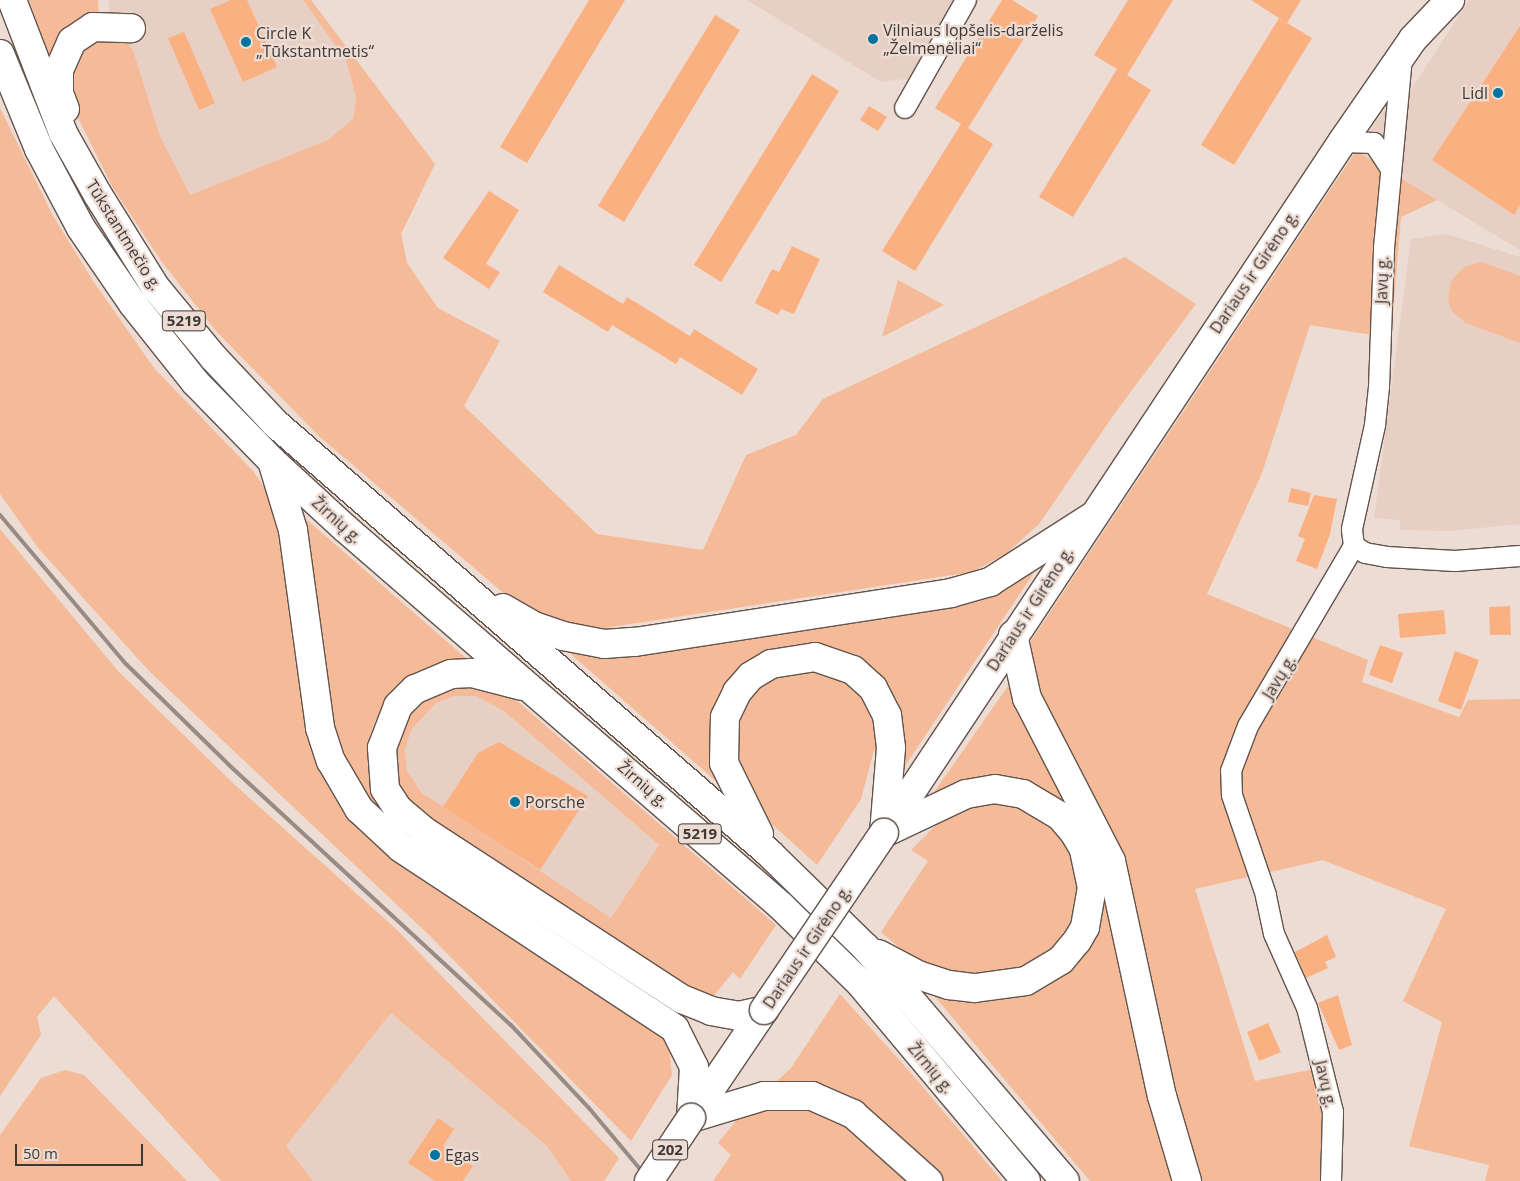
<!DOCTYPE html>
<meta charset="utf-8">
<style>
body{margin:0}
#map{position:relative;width:1520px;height:1181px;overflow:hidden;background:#ecdcd3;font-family:"Open Sans",sans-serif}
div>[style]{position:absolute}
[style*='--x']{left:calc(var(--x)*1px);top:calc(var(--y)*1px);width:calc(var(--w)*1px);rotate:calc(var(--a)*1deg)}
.built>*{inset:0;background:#e7d0c3}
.green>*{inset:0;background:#f5ba97}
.building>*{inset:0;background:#fbb082}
.roads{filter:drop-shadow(1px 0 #62544d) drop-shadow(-1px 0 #62544d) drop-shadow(0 1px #62544d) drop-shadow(0 -1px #62544d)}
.minor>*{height:20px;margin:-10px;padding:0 10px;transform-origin:10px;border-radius:10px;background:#fff}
.primary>*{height:28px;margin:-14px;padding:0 14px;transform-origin:14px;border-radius:14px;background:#fff}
.trunk>*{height:28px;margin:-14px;padding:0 14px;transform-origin:14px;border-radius:14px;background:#fff}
.rail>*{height:4px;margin:-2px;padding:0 2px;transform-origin:2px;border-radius:2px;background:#968b85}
.bridges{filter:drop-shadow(1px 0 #62544d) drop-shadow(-1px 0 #62544d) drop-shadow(0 1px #62544d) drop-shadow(0 -1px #62544d)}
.primary-bridge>*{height:28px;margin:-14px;padding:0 14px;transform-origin:14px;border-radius:14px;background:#fff}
.dots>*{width:14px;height:14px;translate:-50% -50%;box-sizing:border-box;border:2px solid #ecdcd3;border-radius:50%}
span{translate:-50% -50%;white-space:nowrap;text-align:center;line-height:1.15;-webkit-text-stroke:4.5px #ecdcd3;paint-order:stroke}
.shield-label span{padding:1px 4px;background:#ecdcd3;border:1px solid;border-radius:4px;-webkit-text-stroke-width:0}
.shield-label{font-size:15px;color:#3f3835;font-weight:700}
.poi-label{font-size:16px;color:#3f3835}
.left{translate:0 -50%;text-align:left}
.right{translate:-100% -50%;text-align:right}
.street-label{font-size:16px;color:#3f3835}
.scale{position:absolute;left:15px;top:1144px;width:128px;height:22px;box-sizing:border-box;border:2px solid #3f3835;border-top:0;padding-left:6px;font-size:15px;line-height:18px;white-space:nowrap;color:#3f3835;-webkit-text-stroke:4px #ecdcd3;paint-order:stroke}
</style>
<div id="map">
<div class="built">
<i style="clip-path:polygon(108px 0,303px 0,346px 60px,356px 98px,353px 119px,328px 140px,190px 195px,160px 136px,133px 50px,111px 35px)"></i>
<i style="clip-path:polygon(747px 0,957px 0,913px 78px,881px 82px)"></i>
<i style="clip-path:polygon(1469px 0,1520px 0,1520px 250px,1356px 151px,1387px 106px,1407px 96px)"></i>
<i style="clip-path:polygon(1447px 234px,1520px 257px,1520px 524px,1451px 531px,1400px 530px,1400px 520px,1374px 518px,1411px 239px)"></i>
<i style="clip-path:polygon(454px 696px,476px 696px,504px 711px,659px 845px,611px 919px,421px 792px,407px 771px,405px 750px,411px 730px,436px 703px)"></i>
<i style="clip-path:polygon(391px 1013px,547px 1146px,571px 1181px,313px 1181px,286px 1146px)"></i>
</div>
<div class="green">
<i style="clip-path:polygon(29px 0,98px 0,99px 14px,61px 35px,49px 57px)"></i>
<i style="clip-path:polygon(303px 0,311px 0,435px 164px,401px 234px,407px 263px,438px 308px,500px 341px,464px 406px,597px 534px,703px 550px,746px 455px,796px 435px,823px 399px,1125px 257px,1196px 304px,1115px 413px,1039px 524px,1007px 553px,972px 572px,604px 628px,596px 636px,526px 612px,320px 437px,216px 331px,162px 262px,113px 188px,63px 88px,78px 46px,111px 35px,126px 42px,133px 50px,160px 136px,190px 195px,328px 140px,353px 119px,356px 98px,346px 60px)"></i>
<i style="clip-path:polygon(0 108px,53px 216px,93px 281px,154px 368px,253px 471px,269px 494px,278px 520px,318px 759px,336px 800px,359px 830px,384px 852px,659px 1032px,669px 1045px,672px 1075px,631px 1141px,429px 935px,149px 671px,39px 549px,0 494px)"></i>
<i style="clip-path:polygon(1356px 151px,1437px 200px,1401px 217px,1391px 338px,1310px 325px,1262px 473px,1207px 594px,1368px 660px,1362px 682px,1459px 717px,1468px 700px,1520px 699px,1520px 1181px,1485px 1181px,1489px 1165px,1409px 1146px,1442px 1022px,1403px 1001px,1446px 909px,1323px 860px,1195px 889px,1255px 1081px,1319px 1068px,1331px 1143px,1321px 1181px,1198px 1181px,1167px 1074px,1041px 705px,1029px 644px)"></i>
<i style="clip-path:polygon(1482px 262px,1520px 276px,1520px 343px,1466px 323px,1452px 311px,1448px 300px,1451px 281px,1464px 267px)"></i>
<i style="clip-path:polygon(898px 280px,944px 305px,882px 337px)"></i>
<i style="clip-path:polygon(299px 513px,468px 660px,451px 660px,420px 671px,405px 681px,376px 719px,370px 735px,369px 765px,392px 821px,376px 813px,343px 760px,331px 716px)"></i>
<i style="clip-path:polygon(0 529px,118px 671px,235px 785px,395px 928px,619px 1158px,604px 1181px,571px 1181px,547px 1146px,391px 1013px,286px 1146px,313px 1181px,221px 1181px,54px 996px,37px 1017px,41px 1035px,0 1096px)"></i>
<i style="clip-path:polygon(1031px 571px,1033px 574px,899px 775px,880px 681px,771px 653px,711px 745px,716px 781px,566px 650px)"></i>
<i style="clip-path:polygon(803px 667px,851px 681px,873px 707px,882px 751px,874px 750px,861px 799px,817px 865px,761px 814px,737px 776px,737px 712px,770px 676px)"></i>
<i style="clip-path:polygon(evenodd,458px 684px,502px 692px,517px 701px,776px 925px,740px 979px,733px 972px,708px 1003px,428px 824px,399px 789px,394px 771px,396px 733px,419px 700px,458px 684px,454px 696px,476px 696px,504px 711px,659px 845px,611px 918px,421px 792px,407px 771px,405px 750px,411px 730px,436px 703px,454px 696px)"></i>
<i style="clip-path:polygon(1008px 686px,1097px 853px,1177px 1181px,1090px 1181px,931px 992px,979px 998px,1096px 923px,1055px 799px,928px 801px)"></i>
<i style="clip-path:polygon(1000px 802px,1045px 819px,1063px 836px,1076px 859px,1081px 882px,1072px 925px,1044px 960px,1024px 970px,973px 977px,934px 969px,908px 955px,881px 932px,928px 861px,911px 850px,946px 815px,964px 806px)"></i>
<i style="clip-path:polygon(840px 994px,911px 1073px,1002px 1181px,943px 1181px,839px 1092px,815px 1084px,776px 1082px,791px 1068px)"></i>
<i style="clip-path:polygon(65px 1070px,84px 1075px,187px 1181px,0 1181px,0 1135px,41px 1078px)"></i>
<i style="clip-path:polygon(785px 1102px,838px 1116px,914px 1181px,713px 1181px,731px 1155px,718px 1143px,739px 1117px)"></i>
</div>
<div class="building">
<i style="clip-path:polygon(231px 0,247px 0,277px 67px,243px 82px,210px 9px)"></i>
<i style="clip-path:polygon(589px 0,625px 0,527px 163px,500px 147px)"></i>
<i style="clip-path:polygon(1002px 0,1012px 0,1038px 16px,968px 128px,993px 144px,915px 271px,882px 251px,961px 124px,935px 108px)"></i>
<i style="clip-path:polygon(1128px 0,1173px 0,1127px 75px,1151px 90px,1073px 217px,1039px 197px,1117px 69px,1094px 55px)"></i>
<i style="clip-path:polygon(1251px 0,1301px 0,1287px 23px)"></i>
<i style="clip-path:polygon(715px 15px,740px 30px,624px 222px,598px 206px)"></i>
<i style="clip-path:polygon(1279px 18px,1312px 38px,1234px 165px,1201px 145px)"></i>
<i style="clip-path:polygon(1520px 26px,1520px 205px,1514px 215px,1432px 160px)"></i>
<i style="clip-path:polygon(184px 32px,215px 103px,199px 110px,168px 38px)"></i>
<i style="clip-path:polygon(812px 74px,839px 91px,721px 282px,694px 265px)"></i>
<i style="clip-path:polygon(869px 106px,887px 117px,878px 131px,860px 120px)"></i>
<i style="clip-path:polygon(489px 191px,519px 210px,486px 264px,500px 272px,489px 289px,443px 258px)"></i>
<i style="clip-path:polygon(792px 246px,820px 259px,794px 314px,781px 309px,778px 315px,755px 303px,772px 269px,779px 272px)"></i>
<i style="clip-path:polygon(559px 265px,623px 304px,627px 297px,690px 336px,694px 329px,758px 369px,742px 395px,680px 357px,676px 364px,612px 325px,608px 332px,543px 292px)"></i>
<i style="clip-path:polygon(1291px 488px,1311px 493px,1308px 506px,1288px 502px)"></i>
<i style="clip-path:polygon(1314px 495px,1337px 499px,1330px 534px,1317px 569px,1296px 561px,1305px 539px,1298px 536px)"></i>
<i style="clip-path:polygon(1510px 606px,1511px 635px,1490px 635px,1489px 607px)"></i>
<i style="clip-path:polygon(1444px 610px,1446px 634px,1400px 638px,1398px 614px)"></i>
<i style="clip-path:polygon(1380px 645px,1403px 653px,1392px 683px,1369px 675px)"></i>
<i style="clip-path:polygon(1455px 651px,1479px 660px,1461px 710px,1438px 701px)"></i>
<i style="clip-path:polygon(499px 742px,588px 796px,540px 870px,443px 807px,478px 753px)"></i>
<i style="clip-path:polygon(1327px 935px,1336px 957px,1325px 962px,1328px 968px,1306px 978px,1295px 952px)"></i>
<i style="clip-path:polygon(1338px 995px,1352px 1045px,1339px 1050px,1318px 1003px)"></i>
<i style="clip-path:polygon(1268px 1023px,1281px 1052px,1259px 1061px,1247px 1032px)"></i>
<i style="clip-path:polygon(438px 1118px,454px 1129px,443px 1146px,473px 1166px,463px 1181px,435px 1181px,408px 1163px)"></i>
</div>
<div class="roads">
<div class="minor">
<i style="--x:905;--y:108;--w:124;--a:-60.5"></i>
<i style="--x:1342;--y:142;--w:32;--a:2"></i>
<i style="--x:1374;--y:143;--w:30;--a:57"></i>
<i style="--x:1354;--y:546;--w:13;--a:32"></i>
<i style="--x:1365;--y:553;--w:22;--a:10"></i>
<i style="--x:1387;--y:557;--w:68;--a:3.4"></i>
<i style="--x:1455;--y:561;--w:65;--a:-4.4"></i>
<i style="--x:1331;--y:1181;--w:69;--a:-88.3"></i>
<i style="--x:1333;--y:1112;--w:107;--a:-104"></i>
<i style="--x:1307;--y:1008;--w:81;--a:-114"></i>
<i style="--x:1274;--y:934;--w:40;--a:-102"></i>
<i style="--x:1266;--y:895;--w:106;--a:-108.8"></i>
<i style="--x:1232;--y:795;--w:24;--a:-92"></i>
<i style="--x:1231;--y:771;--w:48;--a:-69.3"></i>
<i style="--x:1248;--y:726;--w:209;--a:-59.5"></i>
<i style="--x:1354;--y:546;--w:17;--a:-97"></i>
<i style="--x:1352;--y:529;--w:107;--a:-77.5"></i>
<i style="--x:1375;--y:425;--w:38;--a:-84"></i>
<i style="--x:1379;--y:387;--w:139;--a:-87.9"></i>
<i style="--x:1384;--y:248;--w:193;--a:-84.6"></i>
</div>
<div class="primary">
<i style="--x:884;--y:833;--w:829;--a:-56.46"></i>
<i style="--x:1342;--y:142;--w:125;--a:-55.4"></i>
<i style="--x:1413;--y:39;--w:54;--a:-46.5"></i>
<i style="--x:691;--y:1118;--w:130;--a:-55.9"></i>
</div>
<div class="trunk">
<i style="--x:12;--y:0;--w:142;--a:69"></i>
<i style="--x:63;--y:133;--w:71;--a:60.6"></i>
<i style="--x:98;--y:195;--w:110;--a:58.1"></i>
<i style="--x:156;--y:288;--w:91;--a:50.4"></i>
<i style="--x:214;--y:358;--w:91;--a:46.8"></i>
<i style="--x:276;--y:424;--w:654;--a:41.03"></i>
<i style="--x:769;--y:853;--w:136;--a:44.4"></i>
<i style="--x:866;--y:948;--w:306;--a:49.5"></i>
<i style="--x:0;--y:54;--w:103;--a:67.7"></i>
<i style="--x:39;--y:149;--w:89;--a:62"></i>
<i style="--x:81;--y:228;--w:92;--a:55.6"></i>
<i style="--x:133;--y:304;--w:100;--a:51.5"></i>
<i style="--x:195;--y:382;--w:110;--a:45.7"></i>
<i style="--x:272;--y:461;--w:100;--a:42.6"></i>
<i style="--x:346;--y:529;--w:576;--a:40.91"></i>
<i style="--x:781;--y:906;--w:110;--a:44.3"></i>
<i style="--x:860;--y:983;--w:258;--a:50"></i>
<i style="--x:65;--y:109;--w:17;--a:-111"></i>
<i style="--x:59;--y:93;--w:23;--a:-90"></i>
<i style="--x:59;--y:70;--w:32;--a:-66"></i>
<i style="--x:72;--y:41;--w:25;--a:-34"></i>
<i style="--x:93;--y:27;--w:38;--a:2"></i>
<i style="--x:272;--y:461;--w:72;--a:73.1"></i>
<i style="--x:293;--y:530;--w:200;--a:82.2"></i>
<i style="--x:320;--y:728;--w:35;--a:72"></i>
<i style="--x:331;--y:761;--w:56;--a:59.7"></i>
<i style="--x:359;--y:809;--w:57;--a:42.9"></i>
<i style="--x:401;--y:848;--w:328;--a:33.4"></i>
<i style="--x:675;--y:1029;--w:42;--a:63.4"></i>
<i style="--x:694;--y:1067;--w:51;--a:93.4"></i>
<i style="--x:691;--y:1118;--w:76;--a:-16.8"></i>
<i style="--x:764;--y:1096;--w:48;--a:0"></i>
<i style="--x:812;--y:1096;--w:45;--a:23.7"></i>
<i style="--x:853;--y:1114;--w:101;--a:41.8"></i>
<i style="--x:503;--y:608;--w:36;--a:30"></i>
<i style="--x:534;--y:626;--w:31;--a:19"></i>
<i style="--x:563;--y:636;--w:42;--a:11"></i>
<i style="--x:604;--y:644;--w:31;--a:-4"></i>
<i style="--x:635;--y:642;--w:320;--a:-8.8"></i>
<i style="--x:951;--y:593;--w:41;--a:-15.8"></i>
<i style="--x:990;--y:582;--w:119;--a:-32.6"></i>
<i style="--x:1013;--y:635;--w:65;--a:77.5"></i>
<i style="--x:1027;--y:698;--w:183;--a:62.7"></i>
<i style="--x:1111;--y:861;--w:240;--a:77.8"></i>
<i style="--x:1162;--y:1096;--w:89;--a:73.6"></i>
<i style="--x:522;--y:686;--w:52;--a:-165.4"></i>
<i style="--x:472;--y:673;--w:21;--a:177"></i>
<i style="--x:451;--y:674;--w:39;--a:157"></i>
<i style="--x:415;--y:689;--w:24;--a:135"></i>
<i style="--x:398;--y:706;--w:45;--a:110.9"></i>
<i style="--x:382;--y:748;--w:41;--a:85.8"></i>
<i style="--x:385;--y:789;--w:24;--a:57"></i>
<i style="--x:398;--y:809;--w:34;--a:40"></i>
<i style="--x:424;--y:831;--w:308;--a:33.1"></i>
<i style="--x:682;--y:999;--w:31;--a:22"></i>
<i style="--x:711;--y:1011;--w:28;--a:10"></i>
<i style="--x:739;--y:1016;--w:26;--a:-13"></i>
<i style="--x:759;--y:834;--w:79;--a:-116.2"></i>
<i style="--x:724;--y:763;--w:46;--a:-88.8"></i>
<i style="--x:725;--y:717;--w:28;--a:-64"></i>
<i style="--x:737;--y:692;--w:21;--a:-49"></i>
<i style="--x:751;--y:676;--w:23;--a:-31"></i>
<i style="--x:771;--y:664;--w:45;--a:-9"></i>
<i style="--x:815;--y:657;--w:40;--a:18.9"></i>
<i style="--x:853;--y:670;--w:27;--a:42"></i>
<i style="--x:873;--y:688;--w:30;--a:63"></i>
<i style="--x:887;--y:715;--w:33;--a:83"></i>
<i style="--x:891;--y:748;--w:85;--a:94.7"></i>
<i style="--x:878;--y:954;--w:45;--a:27.7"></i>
<i style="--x:918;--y:975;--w:33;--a:18"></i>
<i style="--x:949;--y:985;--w:26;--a:7"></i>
<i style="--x:975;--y:988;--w:51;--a:-7.8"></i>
<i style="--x:1026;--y:981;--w:41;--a:-31"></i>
<i style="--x:1061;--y:960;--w:25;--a:-50"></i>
<i style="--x:1077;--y:941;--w:16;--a:-60"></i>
<i style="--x:1085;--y:927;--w:40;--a:-80"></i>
<i style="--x:1092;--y:888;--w:40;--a:-102"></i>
<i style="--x:1084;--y:849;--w:21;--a:-121"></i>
<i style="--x:1073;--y:831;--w:20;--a:-131"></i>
<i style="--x:1060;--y:816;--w:43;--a:-149.3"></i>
<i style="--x:1023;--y:794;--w:28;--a:-170"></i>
<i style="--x:995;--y:789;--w:29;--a:170"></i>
<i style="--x:966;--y:794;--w:91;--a:154.6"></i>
</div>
</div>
<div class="rail">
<i style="--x:0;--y:515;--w:195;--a:49.8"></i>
<i style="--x:126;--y:664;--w:144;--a:44.4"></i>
<i style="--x:229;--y:765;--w:384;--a:42.7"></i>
<i style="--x:511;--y:1025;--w:114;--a:46.8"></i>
<i style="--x:589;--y:1108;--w:95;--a:50.1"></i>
</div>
<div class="bridges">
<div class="primary-bridge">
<i style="--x:764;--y:1010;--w:214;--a:-55.9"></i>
<i style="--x:649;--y:1181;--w:76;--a:-56.3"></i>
</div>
</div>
<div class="dots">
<i style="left:873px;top:39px;background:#00749e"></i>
<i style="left:246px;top:42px;background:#00749e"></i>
<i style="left:1498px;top:93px;background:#00749e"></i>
<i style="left:515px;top:802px;background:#00749e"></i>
<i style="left:435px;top:1155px;background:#00749e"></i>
</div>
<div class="shield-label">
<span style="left:184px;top:321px">5219</span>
<span style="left:700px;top:834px">5219</span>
<span style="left:670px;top:1150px">202</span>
</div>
<div class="poi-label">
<span class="left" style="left:883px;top:39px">Vilniaus lopšelis-darželis<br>„Želmenėliai“</span>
<span class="left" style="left:256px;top:42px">Circle K<br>„Tūkstantmetis“</span>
<span class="right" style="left:1488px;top:93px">Lidl</span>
<span class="left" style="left:525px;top:802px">Porsche</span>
<span class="left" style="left:445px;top:1155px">Egas</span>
</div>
<div class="street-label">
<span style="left:124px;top:235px;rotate:58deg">Tūkstantmečio g.</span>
<span style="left:1254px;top:272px;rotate:-56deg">Dariaus ir Girėno g.</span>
<span style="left:1382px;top:280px;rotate:-88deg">Javų g.</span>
<span style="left:337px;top:520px;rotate:42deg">Žirnių g.</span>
<span style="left:1030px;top:609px;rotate:-57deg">Dariaus ir Girėno g.</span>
<span style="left:1279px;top:677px;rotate:-58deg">Javų g.</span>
<span style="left:643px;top:784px;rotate:41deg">Žirnių g.</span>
<span style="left:807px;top:947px;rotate:-56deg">Dariaus ir Girėno g.</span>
<span style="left:931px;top:1068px;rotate:50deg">Žirnių g.</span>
<span style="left:1326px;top:1084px;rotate:77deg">Javų g.</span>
</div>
<div class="scale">50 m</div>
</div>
